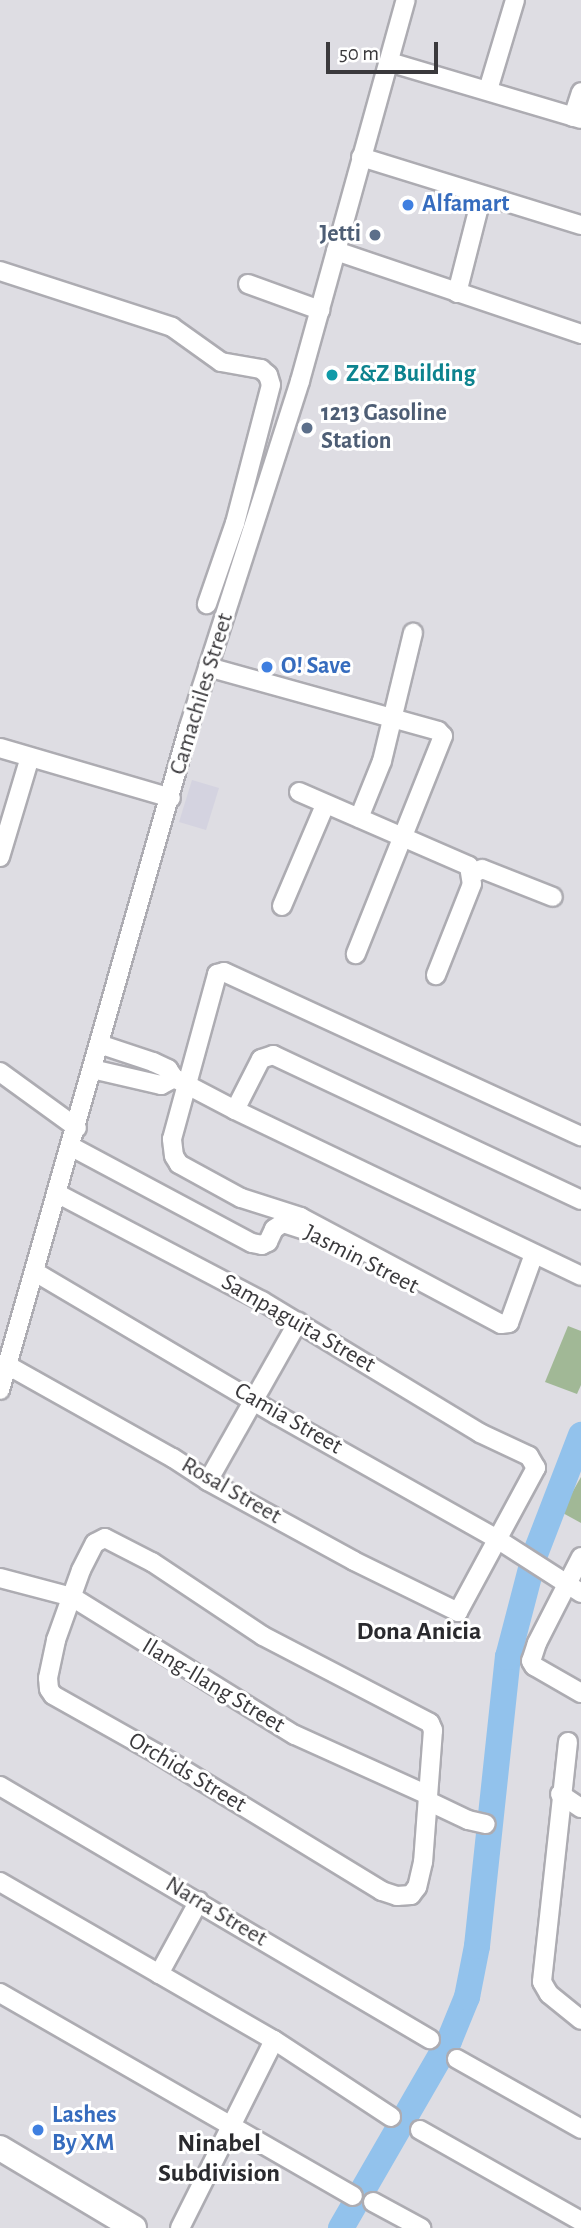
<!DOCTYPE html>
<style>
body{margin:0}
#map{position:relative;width:581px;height:2228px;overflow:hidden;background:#dedde3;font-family:"Alegreya Sans",sans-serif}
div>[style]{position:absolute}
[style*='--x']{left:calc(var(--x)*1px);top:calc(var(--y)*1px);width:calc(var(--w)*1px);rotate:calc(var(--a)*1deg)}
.built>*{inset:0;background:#d4d3e0}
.green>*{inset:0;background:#a1b896}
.river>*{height:26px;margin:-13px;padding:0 13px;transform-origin:13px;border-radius:13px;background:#92c2ec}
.roads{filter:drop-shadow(2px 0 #adacb2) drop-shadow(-2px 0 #adacb2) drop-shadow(0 2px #adacb2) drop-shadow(0 -2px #adacb2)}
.minor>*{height:18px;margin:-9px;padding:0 9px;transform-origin:9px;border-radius:9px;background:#fff}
.highway>*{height:24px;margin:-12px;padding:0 12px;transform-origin:12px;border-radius:12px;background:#fff}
.dots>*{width:19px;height:19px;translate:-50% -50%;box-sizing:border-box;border:4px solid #fff;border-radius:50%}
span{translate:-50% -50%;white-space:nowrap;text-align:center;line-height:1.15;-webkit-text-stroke:6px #fff;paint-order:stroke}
.shop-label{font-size:24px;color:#366cbe;font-weight:700}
.left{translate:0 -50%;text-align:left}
.service-label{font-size:24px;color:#4e5e75;font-weight:700}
.right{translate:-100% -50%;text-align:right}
.culture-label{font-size:24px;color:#0d838f;font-weight:700}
.street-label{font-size:24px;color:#3a393c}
.neighbourhood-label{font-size:26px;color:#2a2a2e;font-weight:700}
.scale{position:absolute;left:326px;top:42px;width:112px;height:32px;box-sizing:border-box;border:4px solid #3a393c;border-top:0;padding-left:9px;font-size:21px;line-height:24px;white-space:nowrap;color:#3a393c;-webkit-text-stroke:5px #fff;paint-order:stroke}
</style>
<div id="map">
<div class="built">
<i style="clip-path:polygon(192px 780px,219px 788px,206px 830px,179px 822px)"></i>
</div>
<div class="green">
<i style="clip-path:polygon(568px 1326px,581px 1331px,581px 1385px,577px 1394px,545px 1382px)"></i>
<i style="clip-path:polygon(581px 1477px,581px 1523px,561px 1512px)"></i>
</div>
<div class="river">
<i style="--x:341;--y:2228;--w:216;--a:-60"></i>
<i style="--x:449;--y:2041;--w:48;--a:-67.8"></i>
<i style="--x:467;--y:1997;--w:52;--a:-78.9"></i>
<i style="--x:477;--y:1946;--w:291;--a:-83.9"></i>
<i style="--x:508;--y:1657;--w:103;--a:-75.4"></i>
<i style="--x:534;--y:1557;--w:131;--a:-68.9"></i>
</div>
<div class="roads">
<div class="minor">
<i style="--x:389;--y:62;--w:200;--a:16.5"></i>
<i style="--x:488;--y:90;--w:94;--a:-73.3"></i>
<i style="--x:573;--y:117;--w:26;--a:-72"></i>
<i style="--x:361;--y:157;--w:230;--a:17.2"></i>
<i style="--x:336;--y:251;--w:259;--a:18.7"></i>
<i style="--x:0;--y:271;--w:181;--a:18"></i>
<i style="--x:172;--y:327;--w:60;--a:35.5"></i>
<i style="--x:221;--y:362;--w:41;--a:9.9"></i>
<i style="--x:261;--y:369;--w:9;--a:41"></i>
<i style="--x:268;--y:375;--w:10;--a:73"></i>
<i style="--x:271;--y:385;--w:143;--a:104.6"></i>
<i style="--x:235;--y:523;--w:86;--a:109.1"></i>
<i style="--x:248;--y:284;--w:77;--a:19.9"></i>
<i style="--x:457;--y:293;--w:101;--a:-75.7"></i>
<i style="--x:208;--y:667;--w:239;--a:15.5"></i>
<i style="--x:438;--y:731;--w:7;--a:45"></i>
<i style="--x:443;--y:736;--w:235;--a:111.8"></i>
<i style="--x:0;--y:748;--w:178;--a:16.3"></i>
<i style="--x:299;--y:792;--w:185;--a:23.5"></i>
<i style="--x:469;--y:866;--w:18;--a:81"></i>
<i style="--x:472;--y:884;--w:98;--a:111.6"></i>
<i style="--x:359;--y:818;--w:61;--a:-68"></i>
<i style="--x:382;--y:761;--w:132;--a:-76.4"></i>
<i style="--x:0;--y:857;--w:104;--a:-73.3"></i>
<i style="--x:473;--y:874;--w:10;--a:-29"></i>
<i style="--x:482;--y:869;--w:76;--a:21.5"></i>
<i style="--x:282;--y:906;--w:110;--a:-66.9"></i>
<i style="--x:99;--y:1044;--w:57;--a:18.4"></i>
<i style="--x:153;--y:1062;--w:17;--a:25"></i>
<i style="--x:168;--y:1069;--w:11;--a:56"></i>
<i style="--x:174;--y:1078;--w:69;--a:27.7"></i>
<i style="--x:235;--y:1110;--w:384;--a:25.6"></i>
<i style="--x:92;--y:1069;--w:71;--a:13.1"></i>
<i style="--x:161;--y:1085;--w:15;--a:-28"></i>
<i style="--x:0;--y:1072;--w:95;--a:36"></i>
<i style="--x:235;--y:1110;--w:57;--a:-63"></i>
<i style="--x:261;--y:1059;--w:13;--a:-18"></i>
<i style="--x:273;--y:1055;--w:340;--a:25.2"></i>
<i style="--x:72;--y:1147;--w:204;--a:28.1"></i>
<i style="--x:252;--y:1243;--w:10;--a:11"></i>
<i style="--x:262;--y:1245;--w:7;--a:-27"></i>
<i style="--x:268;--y:1242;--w:14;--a:-65"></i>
<i style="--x:274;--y:1229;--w:11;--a:-34"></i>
<i style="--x:283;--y:1223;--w:22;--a:18"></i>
<i style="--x:534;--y:1254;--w:73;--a:109.9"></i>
<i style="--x:509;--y:1323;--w:8;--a:173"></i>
<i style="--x:501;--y:1324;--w:227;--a:-151.9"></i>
<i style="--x:301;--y:1217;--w:63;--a:-162.4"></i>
<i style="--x:241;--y:1198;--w:71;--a:-151.3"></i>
<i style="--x:179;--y:1164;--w:9;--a:-122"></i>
<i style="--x:174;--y:1156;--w:17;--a:-97"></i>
<i style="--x:172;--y:1139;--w:171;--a:-74.7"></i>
<i style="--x:217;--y:974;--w:7;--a:-16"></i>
<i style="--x:224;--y:972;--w:393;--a:24.7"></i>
<i style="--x:35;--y:1272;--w:281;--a:30.6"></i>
<i style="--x:277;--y:1415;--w:253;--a:29.4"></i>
<i style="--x:497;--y:1539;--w:100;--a:32.7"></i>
<i style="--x:7;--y:1365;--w:190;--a:29.3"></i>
<i style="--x:173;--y:1458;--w:42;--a:33.3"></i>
<i style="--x:208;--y:1481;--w:166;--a:28.7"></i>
<i style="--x:354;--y:1561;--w:116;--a:26.1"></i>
<i style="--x:458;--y:1612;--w:164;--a:-61.6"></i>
<i style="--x:536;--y:1468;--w:14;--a:-120"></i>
<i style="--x:529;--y:1456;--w:54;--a:-154.9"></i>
<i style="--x:480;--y:1433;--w:255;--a:-148.8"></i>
<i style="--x:262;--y:1301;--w:230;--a:-152.3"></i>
<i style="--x:0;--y:1390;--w:689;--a:-74.09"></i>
<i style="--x:189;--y:727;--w:363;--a:-72.2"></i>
<i style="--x:300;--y:381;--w:395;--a:-74.5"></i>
<i style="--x:208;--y:1481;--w:183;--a:-60.5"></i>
<i style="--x:105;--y:1538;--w:53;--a:27.1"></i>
<i style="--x:152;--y:1562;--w:133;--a:33.7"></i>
<i style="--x:263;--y:1636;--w:188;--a:27.5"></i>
<i style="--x:430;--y:1723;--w:8;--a:67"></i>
<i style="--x:433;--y:1730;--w:132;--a:94.3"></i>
<i style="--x:423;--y:1862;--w:26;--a:103"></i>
<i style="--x:417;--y:1887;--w:10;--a:127"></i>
<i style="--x:411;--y:1895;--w:14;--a:176"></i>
<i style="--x:397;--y:1896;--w:16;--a:-162"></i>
<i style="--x:382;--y:1891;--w:265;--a:-148.6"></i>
<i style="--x:156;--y:1753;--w:118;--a:-150.6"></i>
<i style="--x:53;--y:1695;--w:7;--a:-124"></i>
<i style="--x:49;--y:1689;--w:11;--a:-95"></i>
<i style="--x:48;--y:1678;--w:39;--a:-78"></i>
<i style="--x:56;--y:1640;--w:74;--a:-70.3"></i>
<i style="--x:81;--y:1570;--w:30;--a:-63"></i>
<i style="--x:95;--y:1543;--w:11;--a:-27"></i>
<i style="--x:581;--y:1557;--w:97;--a:117.1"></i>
<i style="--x:537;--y:1643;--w:19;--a:108"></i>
<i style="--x:531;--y:1661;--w:6;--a:59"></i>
<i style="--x:534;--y:1666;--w:54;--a:29.9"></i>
<i style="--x:0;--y:1578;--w:74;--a:14.8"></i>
<i style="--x:72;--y:1597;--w:262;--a:31.8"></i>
<i style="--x:295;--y:1735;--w:146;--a:24.3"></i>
<i style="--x:568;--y:1742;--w:241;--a:96.2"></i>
<i style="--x:542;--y:1982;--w:14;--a:60"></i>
<i style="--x:549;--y:1994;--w:41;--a:39.1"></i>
<i style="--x:0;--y:1786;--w:499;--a:30.5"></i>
<i style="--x:560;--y:1794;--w:25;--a:34"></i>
<i style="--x:428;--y:1801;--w:44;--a:25.4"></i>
<i style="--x:468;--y:1820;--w:18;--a:13"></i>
<i style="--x:0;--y:1882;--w:316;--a:30"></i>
<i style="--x:274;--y:2040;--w:140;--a:33.3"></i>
<i style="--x:159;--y:1974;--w:83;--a:-61.3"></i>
<i style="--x:0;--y:1993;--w:407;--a:29.9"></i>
<i style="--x:457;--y:2059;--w:142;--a:29.4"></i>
<i style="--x:420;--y:2130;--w:185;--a:29.5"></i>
<i style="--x:373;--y:2202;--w:55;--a:28.4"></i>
<i style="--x:180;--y:2228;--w:210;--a:-63.4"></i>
</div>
<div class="highway">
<i style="--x:0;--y:2148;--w:156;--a:30.8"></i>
</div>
</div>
<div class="dots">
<i style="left:408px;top:205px;background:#3f7fe0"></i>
<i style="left:375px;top:235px;background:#5c6f8a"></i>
<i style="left:332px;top:375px;background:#0f9aa8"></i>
<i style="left:307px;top:428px;background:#5c6f8a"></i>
<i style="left:267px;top:667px;background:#3f7fe0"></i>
<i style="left:38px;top:2130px;background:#3f7fe0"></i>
</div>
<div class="shop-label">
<span class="left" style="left:422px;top:205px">Alfamart</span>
<span class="left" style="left:281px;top:667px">O! Save</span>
<span class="left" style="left:52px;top:2130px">Lashes<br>By XM</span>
</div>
<div class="service-label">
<span class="right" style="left:361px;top:235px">Jetti</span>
<span class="left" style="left:321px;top:428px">1213 Gasoline<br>Station</span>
</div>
<div class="culture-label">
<span class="left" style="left:346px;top:375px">Z&amp;Z Building</span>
</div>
<div class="street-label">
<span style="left:202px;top:694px;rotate:-73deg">Camachiles Street</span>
<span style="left:361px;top:1260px;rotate:27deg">Jasmin Street</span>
<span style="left:298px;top:1324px;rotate:30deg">Sampaguita Street</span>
<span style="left:288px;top:1419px;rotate:30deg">Camia Street</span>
<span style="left:231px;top:1491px;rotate:30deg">Rosal Street</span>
<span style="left:213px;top:1686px;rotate:31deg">Ilang-Ilang Street</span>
<span style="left:187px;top:1773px;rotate:31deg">Orchids Street</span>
<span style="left:216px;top:1912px;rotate:31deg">Narra Street</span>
</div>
<div class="neighbourhood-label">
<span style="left:419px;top:1632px">Dona Anicia</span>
<span style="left:219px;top:2159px">Ninabel<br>Subdivision</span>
</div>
<div class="scale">50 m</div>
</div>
